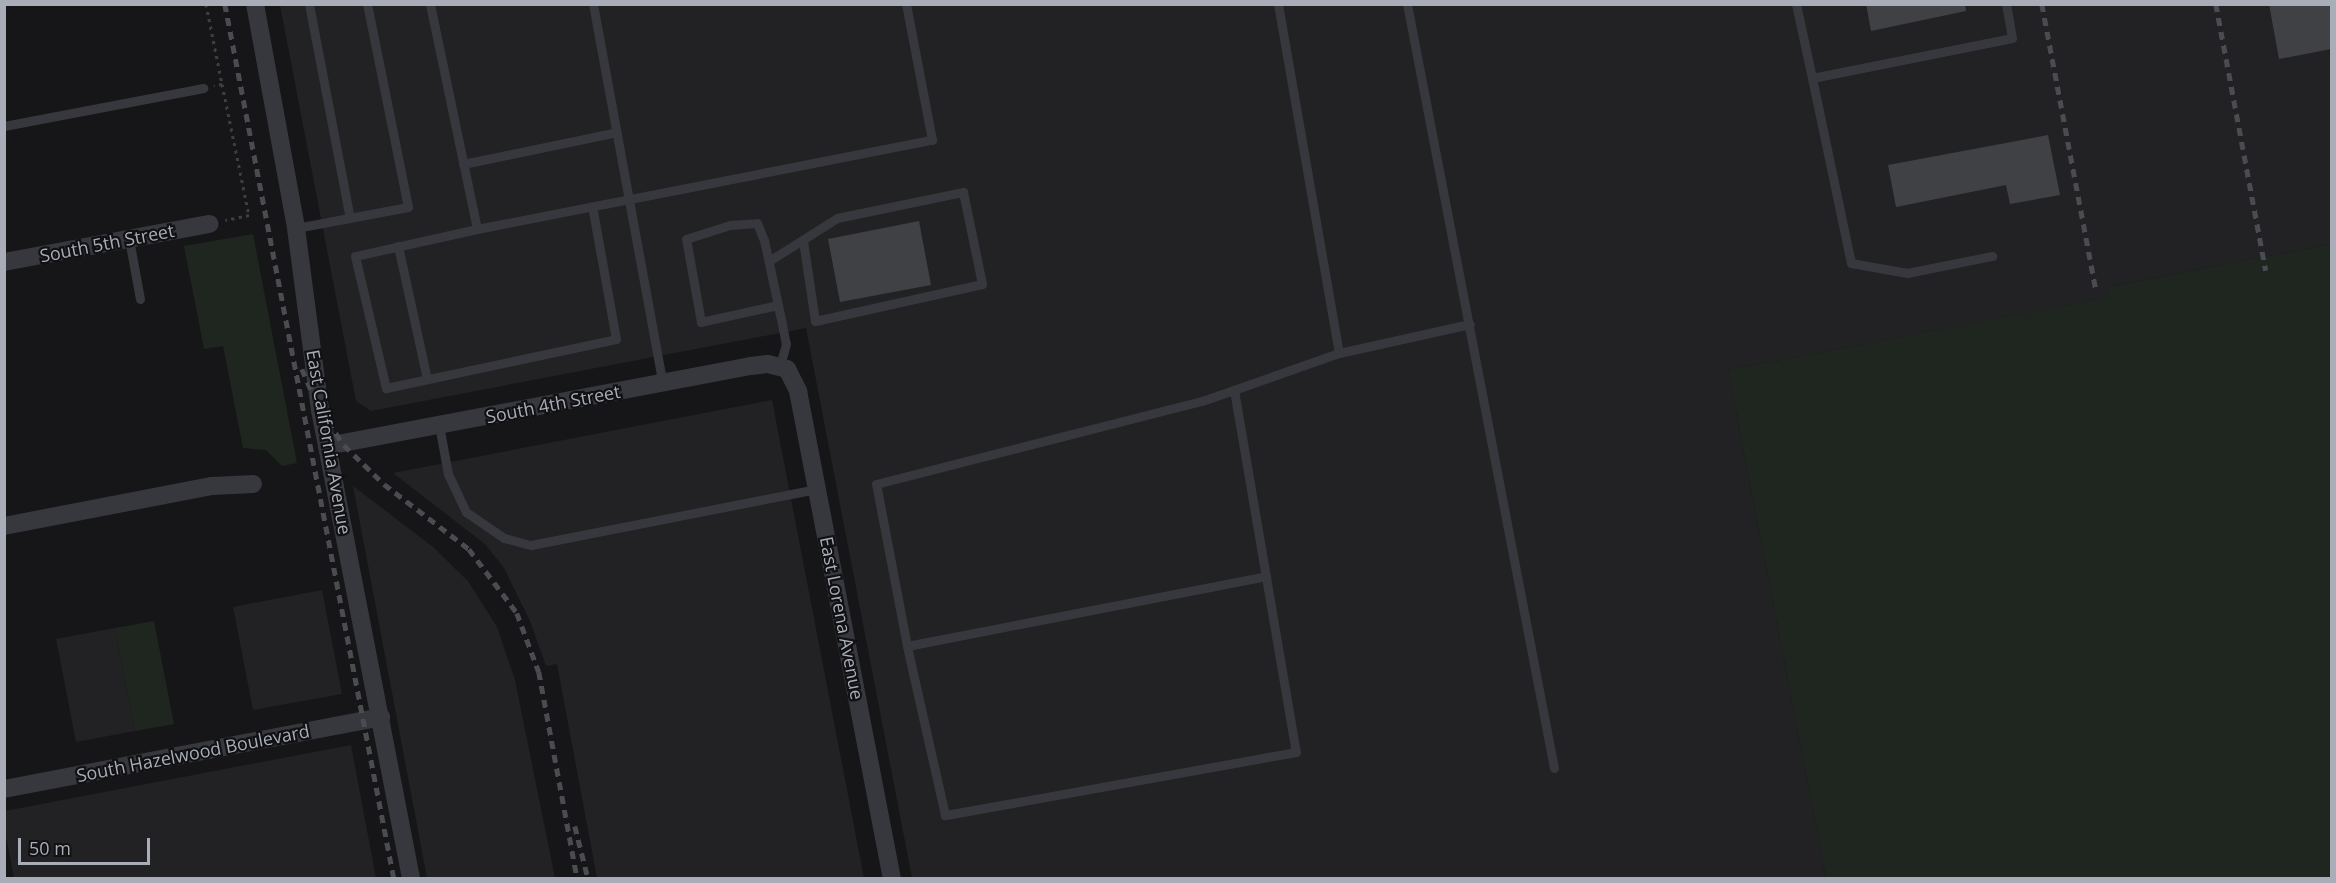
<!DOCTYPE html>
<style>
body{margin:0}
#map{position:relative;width:2336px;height:883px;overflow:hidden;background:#161618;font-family:"Open Sans",sans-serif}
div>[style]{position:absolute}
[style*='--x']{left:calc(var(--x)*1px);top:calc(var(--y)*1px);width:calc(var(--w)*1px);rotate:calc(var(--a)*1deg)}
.built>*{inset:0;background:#222225}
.green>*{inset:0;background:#1e261f}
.building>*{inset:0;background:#404145}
.path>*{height:3px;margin-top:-1.5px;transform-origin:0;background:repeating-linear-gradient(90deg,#3d3f44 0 3px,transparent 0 7.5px)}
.lane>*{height:9px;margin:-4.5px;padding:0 4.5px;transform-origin:4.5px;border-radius:4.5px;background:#37383d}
.street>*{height:18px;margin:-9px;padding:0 9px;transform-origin:9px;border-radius:9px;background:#37383d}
.rail>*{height:4.5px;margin-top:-2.25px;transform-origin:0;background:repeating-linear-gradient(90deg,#4a4c52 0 8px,transparent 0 14px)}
span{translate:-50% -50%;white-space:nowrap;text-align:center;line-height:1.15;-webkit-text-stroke:4.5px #111113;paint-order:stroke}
.street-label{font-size:18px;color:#a8adb8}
.frame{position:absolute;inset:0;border:6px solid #a8adb8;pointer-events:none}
.scale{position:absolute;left:18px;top:838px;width:132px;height:27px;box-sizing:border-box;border:3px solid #a8adb8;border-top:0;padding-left:8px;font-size:18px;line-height:21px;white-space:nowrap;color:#a8adb8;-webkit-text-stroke:4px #111113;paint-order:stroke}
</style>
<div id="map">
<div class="built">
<i style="clip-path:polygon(280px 5px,2331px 5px,2331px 244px,2108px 287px,2110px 297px,1728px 370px,1826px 878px,912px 878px,806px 328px,371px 411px,356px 401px)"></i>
<i style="clip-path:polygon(772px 400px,864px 878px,597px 878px,557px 664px,546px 666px,530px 621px,504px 568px,485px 544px,393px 473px)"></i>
<i style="clip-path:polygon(353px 486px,433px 547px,468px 581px,497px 627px,515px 680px,555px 878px,427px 878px)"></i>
<i style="clip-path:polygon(322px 590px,342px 694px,253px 710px,233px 607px)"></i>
<i style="clip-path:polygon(115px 628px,135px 731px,76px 742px,56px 639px)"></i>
<i style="clip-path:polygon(351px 745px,376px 878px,14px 878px,5px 832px,5px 811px)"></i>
</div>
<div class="green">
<i style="clip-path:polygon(253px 234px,297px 463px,282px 466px,266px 450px,243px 448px,223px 346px,204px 349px,184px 246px)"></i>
<i style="clip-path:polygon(2331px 244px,2331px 878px,1826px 878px,1728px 370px,2109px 297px,2108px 287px)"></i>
<i style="clip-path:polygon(154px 621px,174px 724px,135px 731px,115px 628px)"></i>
</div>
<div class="building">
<i style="clip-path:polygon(1866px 4px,1965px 4px,1966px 11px,1871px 31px)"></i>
<i style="clip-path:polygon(2269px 4px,2331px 4px,2331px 49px,2279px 59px)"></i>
<i style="clip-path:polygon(2048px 135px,2060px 195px,2010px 204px,2006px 185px,1896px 207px,1888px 165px)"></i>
<i style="clip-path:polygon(919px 221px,931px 285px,840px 302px,828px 239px)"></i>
</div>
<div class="path">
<i style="--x:206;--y:4;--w:82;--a:78.7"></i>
<i style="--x:222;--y:84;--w:8;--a:173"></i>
<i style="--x:222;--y:84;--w:134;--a:78.4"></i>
<i style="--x:249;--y:215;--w:24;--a:168"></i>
</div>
<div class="lane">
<i style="--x:309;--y:4;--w:218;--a:79.2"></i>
<i style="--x:430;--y:4;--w:230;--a:78.2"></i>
<i style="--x:477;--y:229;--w:464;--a:-11.1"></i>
<i style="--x:932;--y:140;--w:138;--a:-100.8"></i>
<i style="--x:593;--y:4;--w:386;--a:79.6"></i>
<i style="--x:1278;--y:4;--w:354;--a:80.1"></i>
<i style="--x:1339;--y:353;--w:134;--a:-12.5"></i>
<i style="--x:1407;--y:4;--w:778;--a:79.11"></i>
<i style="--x:1796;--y:4;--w:76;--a:77.8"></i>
<i style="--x:1812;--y:78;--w:204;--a:-11.3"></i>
<i style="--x:2012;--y:38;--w:35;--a:-100"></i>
<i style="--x:1812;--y:78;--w:189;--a:78.1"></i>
<i style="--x:1851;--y:263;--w:57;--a:10.1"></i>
<i style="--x:1907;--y:273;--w:87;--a:-11.3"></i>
<i style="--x:4;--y:126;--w:203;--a:-10.8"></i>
<i style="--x:463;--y:164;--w:157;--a:-11.7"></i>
<i style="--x:296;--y:228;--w:114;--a:-10.6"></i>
<i style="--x:408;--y:207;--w:207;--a:-101.4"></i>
<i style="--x:477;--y:229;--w:125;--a:167.5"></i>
<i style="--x:355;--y:256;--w:136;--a:76.8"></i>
<i style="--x:386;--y:388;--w:235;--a:-12"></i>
<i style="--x:616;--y:339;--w:135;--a:-100.2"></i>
<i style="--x:129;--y:239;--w:61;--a:79.6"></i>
<i style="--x:398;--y:246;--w:136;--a:77.7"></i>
<i style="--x:769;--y:261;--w:80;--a:-32.3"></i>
<i style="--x:837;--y:218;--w:129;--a:-11.7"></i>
<i style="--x:963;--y:192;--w:94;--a:78.3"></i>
<i style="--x:982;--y:284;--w:171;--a:167.5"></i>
<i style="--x:815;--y:321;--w:81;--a:-98.5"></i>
<i style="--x:778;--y:305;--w:79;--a:167.6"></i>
<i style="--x:701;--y:322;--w:84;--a:-100.2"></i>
<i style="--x:686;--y:239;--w:46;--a:-17.7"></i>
<i style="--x:730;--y:225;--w:27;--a:-4"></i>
<i style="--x:757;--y:223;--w:18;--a:68"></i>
<i style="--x:764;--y:240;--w:81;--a:77.9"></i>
<i style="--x:781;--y:319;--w:25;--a:79"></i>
<i style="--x:786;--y:344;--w:22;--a:106"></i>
<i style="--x:1234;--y:390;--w:367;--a:80.3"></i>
<i style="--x:1296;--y:752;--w:357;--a:169.8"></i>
<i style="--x:945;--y:815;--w:173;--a:-102.7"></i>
<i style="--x:907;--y:646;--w:165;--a:-100.8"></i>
<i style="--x:876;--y:484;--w:336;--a:-14.3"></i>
<i style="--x:1202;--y:401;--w:145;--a:-19.3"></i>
<i style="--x:439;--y:425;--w:50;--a:79.6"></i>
<i style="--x:448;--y:474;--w:42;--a:64.7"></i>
<i style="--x:466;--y:512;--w:46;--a:34.4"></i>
<i style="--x:504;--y:538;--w:28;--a:15"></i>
<i style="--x:531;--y:545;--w:291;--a:-11.1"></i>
<i style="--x:907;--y:646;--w:366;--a:-11"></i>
</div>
<div class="street">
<i style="--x:255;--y:4;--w:228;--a:79.6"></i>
<i style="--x:296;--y:228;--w:184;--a:82.5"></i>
<i style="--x:320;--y:410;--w:477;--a:79"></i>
<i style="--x:4;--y:262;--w:209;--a:-10.5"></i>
<i style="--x:327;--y:446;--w:431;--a:-10.7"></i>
<i style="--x:751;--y:366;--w:17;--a:-7"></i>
<i style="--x:768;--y:364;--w:20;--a:15"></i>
<i style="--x:787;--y:369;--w:25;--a:63"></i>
<i style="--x:798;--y:391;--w:496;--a:79.1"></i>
<i style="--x:4;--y:526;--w:212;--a:-10.9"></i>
<i style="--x:212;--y:486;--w:41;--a:-2.8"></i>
<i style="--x:4;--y:789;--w:384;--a:-10.8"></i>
</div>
<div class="rail">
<i style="--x:225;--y:4;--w:890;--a:79.06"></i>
<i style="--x:2042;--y:4;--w:291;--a:79.3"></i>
<i style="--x:2216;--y:4;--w:271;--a:79.4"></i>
<i style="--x:302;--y:369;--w:45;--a:66.3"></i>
<i style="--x:320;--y:410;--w:42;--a:55.6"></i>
<i style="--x:344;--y:445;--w:56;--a:44.3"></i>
<i style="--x:384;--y:484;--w:107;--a:37.4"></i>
<i style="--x:469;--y:549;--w:80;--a:53.1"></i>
<i style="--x:517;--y:613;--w:63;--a:69.6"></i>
<i style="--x:539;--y:672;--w:209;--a:79.5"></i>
<i style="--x:575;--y:826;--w:54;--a:76"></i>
</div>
<div class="street-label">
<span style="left:107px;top:243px;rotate:-11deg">South 5th Street</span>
<span style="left:553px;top:404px;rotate:-11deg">South 4th Street</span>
<span style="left:329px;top:442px;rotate:80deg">East California Avenue</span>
<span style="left:842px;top:618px;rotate:79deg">East Lorena Avenue</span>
<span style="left:193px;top:753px;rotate:-11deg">South Hazelwood Boulevard</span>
</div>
<div class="frame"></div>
<div class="scale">50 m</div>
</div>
